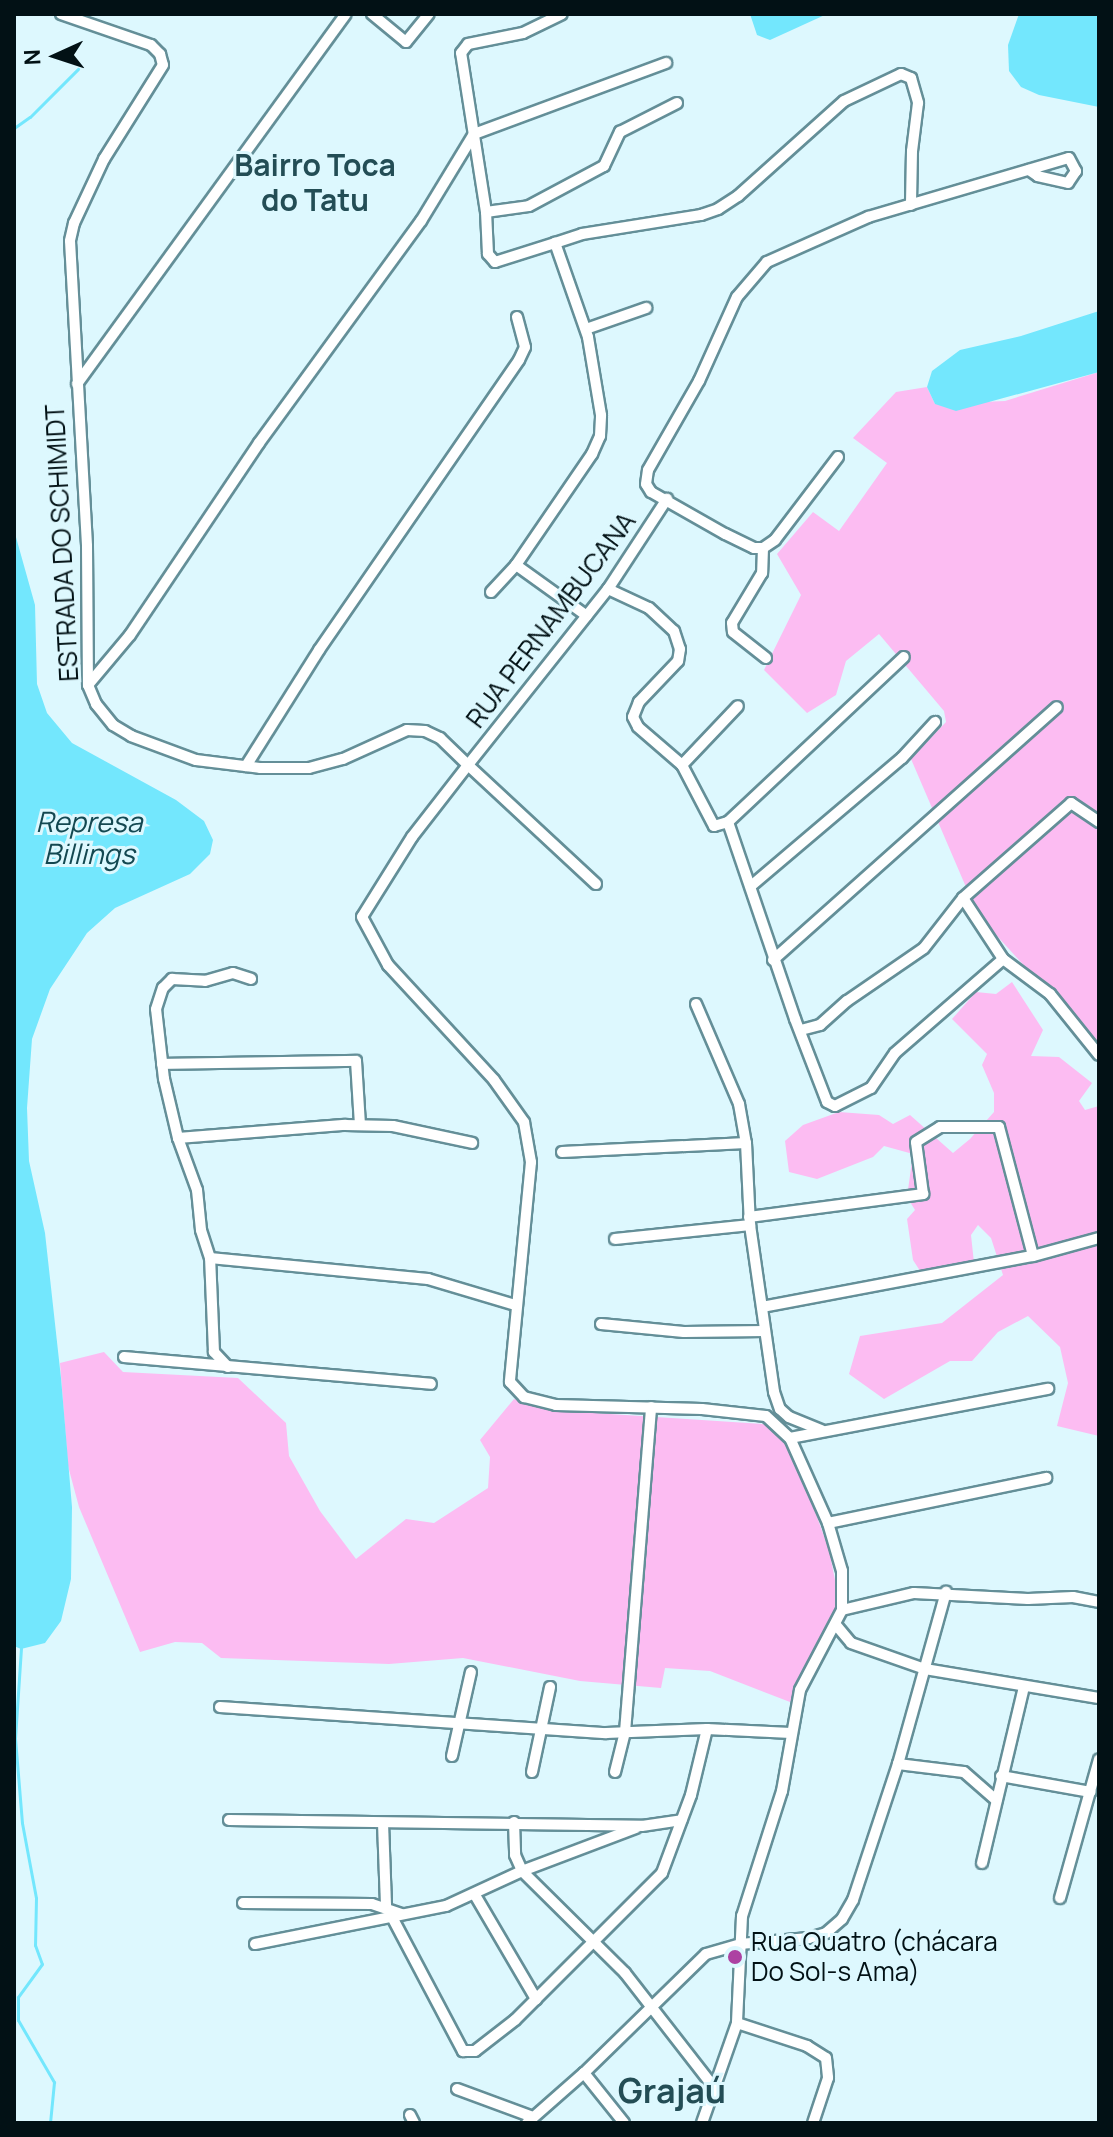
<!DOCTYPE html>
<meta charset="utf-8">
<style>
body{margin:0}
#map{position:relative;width:1113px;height:2137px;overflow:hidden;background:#ddf8fe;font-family:Manrope,sans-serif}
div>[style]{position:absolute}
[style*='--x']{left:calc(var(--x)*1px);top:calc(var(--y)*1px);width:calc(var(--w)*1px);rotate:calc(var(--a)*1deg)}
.green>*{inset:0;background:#fcbcf2}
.water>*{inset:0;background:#73e7fd}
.stream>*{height:3px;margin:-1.5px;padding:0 1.5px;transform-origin:1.5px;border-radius:1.5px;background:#73e7fd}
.roads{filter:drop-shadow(2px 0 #648f98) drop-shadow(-2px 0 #648f98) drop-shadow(0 2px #648f98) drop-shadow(0 -2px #648f98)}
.minor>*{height:10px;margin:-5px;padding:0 5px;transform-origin:5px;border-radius:5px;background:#fff}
.dots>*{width:22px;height:22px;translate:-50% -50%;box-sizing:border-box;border:4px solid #ddf8fe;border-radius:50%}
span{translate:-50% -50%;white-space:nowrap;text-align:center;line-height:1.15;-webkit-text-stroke:6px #ddf8fe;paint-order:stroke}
.street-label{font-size:26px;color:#021115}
.poi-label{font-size:26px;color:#021115}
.left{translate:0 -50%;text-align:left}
.water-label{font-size:28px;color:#134851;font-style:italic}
.quarter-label{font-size:30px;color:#234d55;font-weight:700}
.district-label{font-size:34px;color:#234d55;font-weight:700}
.frame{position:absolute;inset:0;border:16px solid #021115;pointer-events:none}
.north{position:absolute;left:16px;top:16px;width:80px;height:80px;-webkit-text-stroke:6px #ddf8fe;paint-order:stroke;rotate:267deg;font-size:22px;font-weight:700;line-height:32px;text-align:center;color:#021115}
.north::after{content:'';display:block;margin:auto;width:28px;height:36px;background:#021115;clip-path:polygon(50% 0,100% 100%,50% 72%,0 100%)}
</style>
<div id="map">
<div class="green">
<i style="clip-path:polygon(1099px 372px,1099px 1055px,1050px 994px,978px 915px,911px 759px,946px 722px,944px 711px,879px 634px,846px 661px,836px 695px,807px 713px,764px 670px,801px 595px,777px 554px,813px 512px,839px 531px,887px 463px,853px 438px,896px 392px,927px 387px,935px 404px,1005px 401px)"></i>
<i style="clip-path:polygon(1012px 982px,1043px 1030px,1031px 1056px,1059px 1057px,1092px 1083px,1079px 1101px,1085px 1110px,1099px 1106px,1099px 1436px,1057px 1426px,1068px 1383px,1060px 1347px,1028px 1316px,998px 1332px,972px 1361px,950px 1361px,884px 1399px,849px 1374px,860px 1336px,942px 1323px,1003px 1275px,991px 1238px,978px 1225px,971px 1235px,974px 1263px,924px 1277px,913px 1260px,907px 1219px,915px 1210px,907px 1197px,913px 1154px,884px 1146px,873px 1157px,817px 1179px,789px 1172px,785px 1141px,803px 1125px,839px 1112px,879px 1115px,893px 1124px,910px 1115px,953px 1153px,970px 1139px,994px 1112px,994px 1093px,982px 1065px,987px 1054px,952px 1019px,976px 992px,996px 994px)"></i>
<i style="clip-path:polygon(104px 1352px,123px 1372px,238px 1378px,286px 1423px,289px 1456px,320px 1511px,356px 1559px,406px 1519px,434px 1523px,488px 1488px,490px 1457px,480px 1440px,514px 1399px,549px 1410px,763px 1424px,780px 1433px,809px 1495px,829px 1550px,839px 1600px,834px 1624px,790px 1702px,710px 1671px,665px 1668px,661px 1688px,580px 1681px,463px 1658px,389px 1664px,221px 1658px,202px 1643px,175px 1642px,140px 1652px,79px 1507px,68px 1466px,60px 1363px)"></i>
</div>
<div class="water">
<i style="clip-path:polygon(750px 14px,827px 14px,770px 40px,757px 35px)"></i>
<i style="clip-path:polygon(1019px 14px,1099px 14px,1099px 107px,1039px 95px,1021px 87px,1009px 71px,1008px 45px)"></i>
<i style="clip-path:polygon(1099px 311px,1099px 372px,956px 411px,935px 404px,927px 387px,932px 371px,960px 350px,1021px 336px)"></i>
<i style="clip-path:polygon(14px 530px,35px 605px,37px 684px,47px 713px,72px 743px,176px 800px,204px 821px,213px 840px,210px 854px,190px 874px,115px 908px,87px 933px,50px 989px,32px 1039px,27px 1108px,29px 1161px,45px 1233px,61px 1378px,72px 1507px,71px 1579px,61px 1621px,45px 1643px,21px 1649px,14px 1646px)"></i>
</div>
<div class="stream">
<i style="--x:14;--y:128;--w:19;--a:-35"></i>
<i style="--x:30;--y:117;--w:68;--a:-45"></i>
<i style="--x:21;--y:1648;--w:90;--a:93.8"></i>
<i style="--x:15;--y:1738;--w:85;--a:85.3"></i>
<i style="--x:22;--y:1823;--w:76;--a:79.4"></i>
<i style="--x:36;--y:1898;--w:47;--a:91.2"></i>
<i style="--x:35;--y:1945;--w:20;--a:70"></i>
<i style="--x:42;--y:1964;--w:41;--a:126"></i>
<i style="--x:18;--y:1997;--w:23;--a:90"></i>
<i style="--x:18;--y:2020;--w:72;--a:59.9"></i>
<i style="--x:54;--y:2082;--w:41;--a:95.6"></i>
</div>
<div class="roads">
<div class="minor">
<i style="--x:61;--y:14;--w:95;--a:19"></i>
<i style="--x:151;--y:45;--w:13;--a:45"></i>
<i style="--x:160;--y:54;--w:11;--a:75"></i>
<i style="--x:163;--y:65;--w:111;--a:122.1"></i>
<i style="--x:104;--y:159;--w:71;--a:115.1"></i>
<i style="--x:74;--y:223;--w:18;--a:103"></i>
<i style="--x:70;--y:241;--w:305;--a:86.8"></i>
<i style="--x:87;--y:546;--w:139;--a:89.6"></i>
<i style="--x:88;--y:685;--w:21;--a:67"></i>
<i style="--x:96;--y:704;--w:27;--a:51"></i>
<i style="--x:113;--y:725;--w:21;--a:31"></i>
<i style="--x:131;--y:736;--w:69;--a:20.3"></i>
<i style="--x:196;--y:760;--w:64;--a:7.1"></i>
<i style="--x:260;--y:768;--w:49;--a:0"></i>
<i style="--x:309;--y:768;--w:35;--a:-15"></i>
<i style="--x:343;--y:759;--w:70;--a:-24.4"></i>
<i style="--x:407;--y:730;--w:18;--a:3"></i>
<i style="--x:425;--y:731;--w:17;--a:25"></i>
<i style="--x:440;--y:738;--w:39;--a:44"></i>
<i style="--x:468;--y:765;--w:91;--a:127.9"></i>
<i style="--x:412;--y:837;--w:94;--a:122"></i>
<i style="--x:362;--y:917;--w:55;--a:61.6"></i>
<i style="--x:388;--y:965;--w:156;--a:47.3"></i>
<i style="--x:494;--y:1080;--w:52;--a:54.5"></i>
<i style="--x:524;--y:1122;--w:41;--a:80.1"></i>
<i style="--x:531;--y:1162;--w:221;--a:95.5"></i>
<i style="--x:510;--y:1382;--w:21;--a:47"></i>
<i style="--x:524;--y:1397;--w:33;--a:14"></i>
<i style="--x:556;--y:1405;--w:146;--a:1.6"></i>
<i style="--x:702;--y:1409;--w:64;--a:6.2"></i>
<i style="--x:766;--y:1416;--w:33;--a:43"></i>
<i style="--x:790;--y:1438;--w:93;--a:65.9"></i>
<i style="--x:828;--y:1523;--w:50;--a:73.7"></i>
<i style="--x:842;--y:1571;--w:39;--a:90"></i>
<i style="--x:842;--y:1610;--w:90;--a:117.7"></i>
<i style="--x:800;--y:1690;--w:103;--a:100.1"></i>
<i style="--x:782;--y:1791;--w:131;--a:107.7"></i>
<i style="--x:742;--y:1916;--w:107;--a:92.7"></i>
<i style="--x:737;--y:2023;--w:106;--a:109.3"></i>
<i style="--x:372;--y:14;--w:44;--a:39.5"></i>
<i style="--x:406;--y:42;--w:36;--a:-51"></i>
<i style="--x:486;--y:212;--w:43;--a:-7.9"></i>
<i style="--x:529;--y:206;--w:85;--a:-28.1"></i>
<i style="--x:604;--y:166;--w:38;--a:-65"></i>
<i style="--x:620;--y:132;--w:64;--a:-27"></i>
<i style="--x:555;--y:243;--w:28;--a:-18"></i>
<i style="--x:582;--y:234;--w:121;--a:-9.1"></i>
<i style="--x:701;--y:215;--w:18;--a:-19"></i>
<i style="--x:718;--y:209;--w:24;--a:-33"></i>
<i style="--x:738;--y:196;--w:142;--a:-41.9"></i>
<i style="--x:844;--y:101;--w:63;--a:-25.3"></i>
<i style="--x:901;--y:74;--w:11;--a:22"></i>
<i style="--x:911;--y:78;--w:26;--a:74"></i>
<i style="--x:918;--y:103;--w:48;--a:97.1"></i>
<i style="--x:912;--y:151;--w:54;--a:91.1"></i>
<i style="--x:586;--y:329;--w:64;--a:-19.3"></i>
<i style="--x:77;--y:384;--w:457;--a:-54"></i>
<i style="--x:838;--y:457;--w:104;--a:127.2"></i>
<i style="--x:775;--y:540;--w:14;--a:146"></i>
<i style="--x:763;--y:548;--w:9;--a:180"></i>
<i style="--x:754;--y:548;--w:32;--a:-154"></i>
<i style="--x:725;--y:534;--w:85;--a:-150.4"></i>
<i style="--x:651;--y:492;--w:9;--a:-122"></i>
<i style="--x:646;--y:484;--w:14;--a:-82"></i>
<i style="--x:648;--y:470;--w:103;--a:-60.2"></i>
<i style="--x:699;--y:381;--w:92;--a:-65.7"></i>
<i style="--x:737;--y:297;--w:46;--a:-49.4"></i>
<i style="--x:767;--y:262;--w:111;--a:-24"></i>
<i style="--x:868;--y:217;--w:209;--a:-16.4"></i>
<i style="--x:1069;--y:158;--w:15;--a:62"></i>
<i style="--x:1076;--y:171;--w:14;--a:124"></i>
<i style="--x:1068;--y:183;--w:31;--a:-167"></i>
<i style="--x:1038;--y:176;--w:11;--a:-146"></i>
<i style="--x:763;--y:548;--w:25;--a:92"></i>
<i style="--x:762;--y:573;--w:58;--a:121"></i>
<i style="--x:732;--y:623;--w:9;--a:84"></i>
<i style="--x:733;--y:632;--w:42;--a:38.2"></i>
<i style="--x:516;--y:565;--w:87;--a:35.7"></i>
<i style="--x:608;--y:589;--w:45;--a:24.9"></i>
<i style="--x:649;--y:608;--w:34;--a:43"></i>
<i style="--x:674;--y:631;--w:19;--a:72"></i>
<i style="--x:680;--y:649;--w:12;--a:99"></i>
<i style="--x:678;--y:661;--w:57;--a:133.6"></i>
<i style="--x:639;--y:702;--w:16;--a:112"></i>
<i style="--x:633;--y:717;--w:11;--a:63"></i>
<i style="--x:638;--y:727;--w:58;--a:40.8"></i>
<i style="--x:682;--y:765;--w:69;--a:62.3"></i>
<i style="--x:714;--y:826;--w:15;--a:-16"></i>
<i style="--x:728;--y:822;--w:241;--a:-43.2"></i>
<i style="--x:491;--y:592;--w:37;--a:-47"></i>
<i style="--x:516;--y:565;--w:135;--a:-55.6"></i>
<i style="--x:592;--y:454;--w:20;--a:-66"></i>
<i style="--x:600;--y:436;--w:21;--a:-87"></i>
<i style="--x:601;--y:415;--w:79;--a:-99.5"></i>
<i style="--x:588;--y:337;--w:100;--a:-109.3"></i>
<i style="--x:555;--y:243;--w:63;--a:162.4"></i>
<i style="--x:495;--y:262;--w:11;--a:-131"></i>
<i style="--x:488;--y:254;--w:42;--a:-92.7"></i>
<i style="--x:486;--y:212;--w:161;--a:-98.9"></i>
<i style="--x:461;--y:53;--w:11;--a:-52"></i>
<i style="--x:468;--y:44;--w:56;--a:-11.3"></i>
<i style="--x:523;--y:33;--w:43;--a:-26"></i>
<i style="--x:88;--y:685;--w:65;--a:-50"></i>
<i style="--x:130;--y:635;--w:231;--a:-56.1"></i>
<i style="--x:259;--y:443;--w:275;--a:-53.9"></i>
<i style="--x:421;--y:221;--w:102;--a:-58.7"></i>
<i style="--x:474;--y:134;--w:205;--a:-20.3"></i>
<i style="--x:682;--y:765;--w:81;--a:-46.5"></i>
<i style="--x:246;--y:766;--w:137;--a:-57.8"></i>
<i style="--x:319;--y:650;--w:352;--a:-55.4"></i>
<i style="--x:519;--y:360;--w:14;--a:-65"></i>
<i style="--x:525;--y:347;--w:31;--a:-105"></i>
<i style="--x:728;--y:822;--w:208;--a:71.2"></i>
<i style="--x:795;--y:1019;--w:89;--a:68.9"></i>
<i style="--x:827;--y:1102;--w:9;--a:27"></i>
<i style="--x:835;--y:1106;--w:40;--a:-26.6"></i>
<i style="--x:871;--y:1088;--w:42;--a:-55.6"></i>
<i style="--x:895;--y:1053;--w:143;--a:-41"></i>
<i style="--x:596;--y:884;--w:175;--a:-137.1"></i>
<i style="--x:468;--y:765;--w:225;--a:-51.5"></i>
<i style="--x:608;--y:589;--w:108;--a:-56.8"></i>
<i style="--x:751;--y:886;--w:198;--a:-40.3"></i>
<i style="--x:902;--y:758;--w:49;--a:-47.5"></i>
<i style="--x:963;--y:898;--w:73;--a:56.7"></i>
<i style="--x:1003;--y:959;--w:59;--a:36.7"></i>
<i style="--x:1050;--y:994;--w:78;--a:51.2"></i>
<i style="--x:773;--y:960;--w:380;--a:-41.7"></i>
<i style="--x:696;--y:1004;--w:109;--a:66.7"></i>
<i style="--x:739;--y:1104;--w:40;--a:80"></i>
<i style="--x:801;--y:1030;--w:20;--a:-15"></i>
<i style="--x:820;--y:1025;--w:36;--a:-42"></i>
<i style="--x:847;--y:1001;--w:93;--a:-34.5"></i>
<i style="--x:924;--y:948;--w:63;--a:-52"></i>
<i style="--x:963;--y:898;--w:144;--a:-41.3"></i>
<i style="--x:1071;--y:803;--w:34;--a:34"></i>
<i style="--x:162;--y:1064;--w:194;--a:-0.9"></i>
<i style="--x:356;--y:1061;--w:64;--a:86.4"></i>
<i style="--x:178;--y:1138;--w:168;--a:-4.5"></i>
<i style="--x:345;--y:1125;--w:48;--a:1.2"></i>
<i style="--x:393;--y:1126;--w:81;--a:12.1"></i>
<i style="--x:562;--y:1152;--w:184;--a:-2.8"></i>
<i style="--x:746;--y:1143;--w:82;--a:87.2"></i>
<i style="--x:750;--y:1225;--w:169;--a:81.8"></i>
<i style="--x:774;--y:1392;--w:18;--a:71"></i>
<i style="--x:780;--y:1409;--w:12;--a:42"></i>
<i style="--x:789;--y:1417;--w:35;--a:22"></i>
<i style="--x:749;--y:1217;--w:176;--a:-7.5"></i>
<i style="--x:923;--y:1194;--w:52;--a:-97.7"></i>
<i style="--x:916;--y:1142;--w:28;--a:-32"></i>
<i style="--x:940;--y:1127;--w:59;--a:0"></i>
<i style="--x:999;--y:1127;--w:133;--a:75.2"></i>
<i style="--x:615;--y:1239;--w:136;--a:-5.9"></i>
<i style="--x:210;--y:1258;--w:219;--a:5.5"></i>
<i style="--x:428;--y:1279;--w:91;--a:16.6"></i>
<i style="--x:762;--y:1307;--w:276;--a:-10.7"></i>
<i style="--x:1033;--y:1256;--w:68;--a:-15.3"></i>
<i style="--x:601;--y:1324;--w:83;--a:5.5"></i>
<i style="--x:684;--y:1332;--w:81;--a:-0.7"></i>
<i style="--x:124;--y:1357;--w:308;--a:5"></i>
<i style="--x:228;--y:1367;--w:21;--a:-133"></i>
<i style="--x:214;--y:1352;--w:94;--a:-92.4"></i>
<i style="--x:210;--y:1258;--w:29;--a:-108"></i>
<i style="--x:201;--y:1230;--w:40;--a:-95.7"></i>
<i style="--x:197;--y:1190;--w:55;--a:-110.1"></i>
<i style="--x:178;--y:1138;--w:61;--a:-103.3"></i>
<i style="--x:164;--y:1079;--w:70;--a:-96.5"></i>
<i style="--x:156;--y:1009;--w:22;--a:-72"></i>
<i style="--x:163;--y:988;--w:13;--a:-45"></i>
<i style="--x:172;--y:979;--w:33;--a:3"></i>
<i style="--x:205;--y:981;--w:29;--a:-16"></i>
<i style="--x:233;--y:973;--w:19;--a:18"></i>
<i style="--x:790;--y:1438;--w:263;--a:-10.8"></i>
<i style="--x:828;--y:1523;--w:223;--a:-11.7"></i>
<i style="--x:842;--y:1610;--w:74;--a:-13.3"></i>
<i style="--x:914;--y:1593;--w:114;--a:3"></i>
<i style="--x:1028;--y:1599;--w:45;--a:-2.5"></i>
<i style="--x:1073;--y:1597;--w:26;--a:11"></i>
<i style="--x:836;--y:1625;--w:23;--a:50"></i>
<i style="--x:851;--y:1643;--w:78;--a:19.4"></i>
<i style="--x:925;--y:1669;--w:176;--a:9.5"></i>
<i style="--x:220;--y:1707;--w:387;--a:3.9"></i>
<i style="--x:606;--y:1733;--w:101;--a:-2.3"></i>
<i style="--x:707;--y:1729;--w:84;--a:2.7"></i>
<i style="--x:452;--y:1756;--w:86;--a:-77.3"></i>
<i style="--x:898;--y:1764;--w:66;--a:6.9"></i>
<i style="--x:964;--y:1772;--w:43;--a:41.2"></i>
<i style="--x:532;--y:1772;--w:87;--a:-78"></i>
<i style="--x:615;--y:1772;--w:41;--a:-76"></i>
<i style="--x:625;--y:1732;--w:326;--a:-85.4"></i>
<i style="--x:1001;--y:1776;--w:91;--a:10.1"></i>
<i style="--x:229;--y:1820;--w:413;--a:0.8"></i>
<i style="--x:642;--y:1826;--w:40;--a:-8.5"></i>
<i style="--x:514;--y:1822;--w:33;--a:88"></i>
<i style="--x:515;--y:1855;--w:17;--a:66"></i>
<i style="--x:522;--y:1871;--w:145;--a:44.7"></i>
<i style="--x:625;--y:1973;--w:143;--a:52.1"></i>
<i style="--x:383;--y:1823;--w:83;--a:87.9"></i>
<i style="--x:982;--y:1863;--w:181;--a:-76.6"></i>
<i style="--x:475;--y:1895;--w:121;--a:59.6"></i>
<i style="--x:1060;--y:1898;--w:144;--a:-74.3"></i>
<i style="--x:243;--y:1903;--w:129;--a:0.4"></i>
<i style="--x:372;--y:1904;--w:31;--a:19"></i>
<i style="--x:392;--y:1917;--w:152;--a:62.1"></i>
<i style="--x:463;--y:2051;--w:12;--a:0"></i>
<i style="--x:475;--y:2051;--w:51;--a:-37.8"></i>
<i style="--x:515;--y:2020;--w:208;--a:-45"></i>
<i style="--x:662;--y:1873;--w:83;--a:-69.6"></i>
<i style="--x:691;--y:1795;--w:68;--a:-76.4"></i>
<i style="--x:255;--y:1944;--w:195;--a:-11.3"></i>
<i style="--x:446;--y:1906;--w:84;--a:-24.7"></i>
<i style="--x:522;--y:1871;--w:122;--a:-20.7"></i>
<i style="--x:737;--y:2023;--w:74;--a:18.2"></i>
<i style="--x:807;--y:2046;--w:22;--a:32"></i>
<i style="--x:826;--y:2058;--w:20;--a:84"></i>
<i style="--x:828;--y:2078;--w:47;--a:108.4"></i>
<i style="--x:584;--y:2073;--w:64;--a:51.3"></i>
<i style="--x:457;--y:2089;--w:78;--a:20.3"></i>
<i style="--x:410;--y:2115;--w:9;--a:63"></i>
<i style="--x:527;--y:2123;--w:76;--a:-41.3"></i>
<i style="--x:584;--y:2073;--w:170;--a:-44.3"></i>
<i style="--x:706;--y:1954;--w:35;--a:-16"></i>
<i style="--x:740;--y:1944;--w:69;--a:-5"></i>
<i style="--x:809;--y:1938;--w:18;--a:-16"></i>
<i style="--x:826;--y:1933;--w:21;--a:-41"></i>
<i style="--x:842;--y:1919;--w:22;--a:-60"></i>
<i style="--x:853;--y:1900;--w:143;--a:-71.7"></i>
<i style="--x:898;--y:1764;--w:179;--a:-74.4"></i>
</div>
</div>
<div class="dots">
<i style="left:735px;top:1957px;background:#ad41a2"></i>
</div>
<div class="street-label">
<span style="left:62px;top:543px;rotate:-93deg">ESTRADA DO SCHIMIDT</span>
<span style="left:551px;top:620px;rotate:-53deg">RUA PERNAMBUCANA</span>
</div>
<div class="poi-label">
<span class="left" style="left:751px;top:1957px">Rua Quatro (chácara<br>Do Sol-s Ama)</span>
</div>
<div class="water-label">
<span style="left:89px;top:837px">Represa<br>Billings</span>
</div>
<div class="quarter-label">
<span style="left:315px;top:182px">Bairro Toca<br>do Tatu</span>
</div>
<div class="district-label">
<span style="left:672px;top:2091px">Grajaú</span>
</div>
<div class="frame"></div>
<div class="north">N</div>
</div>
